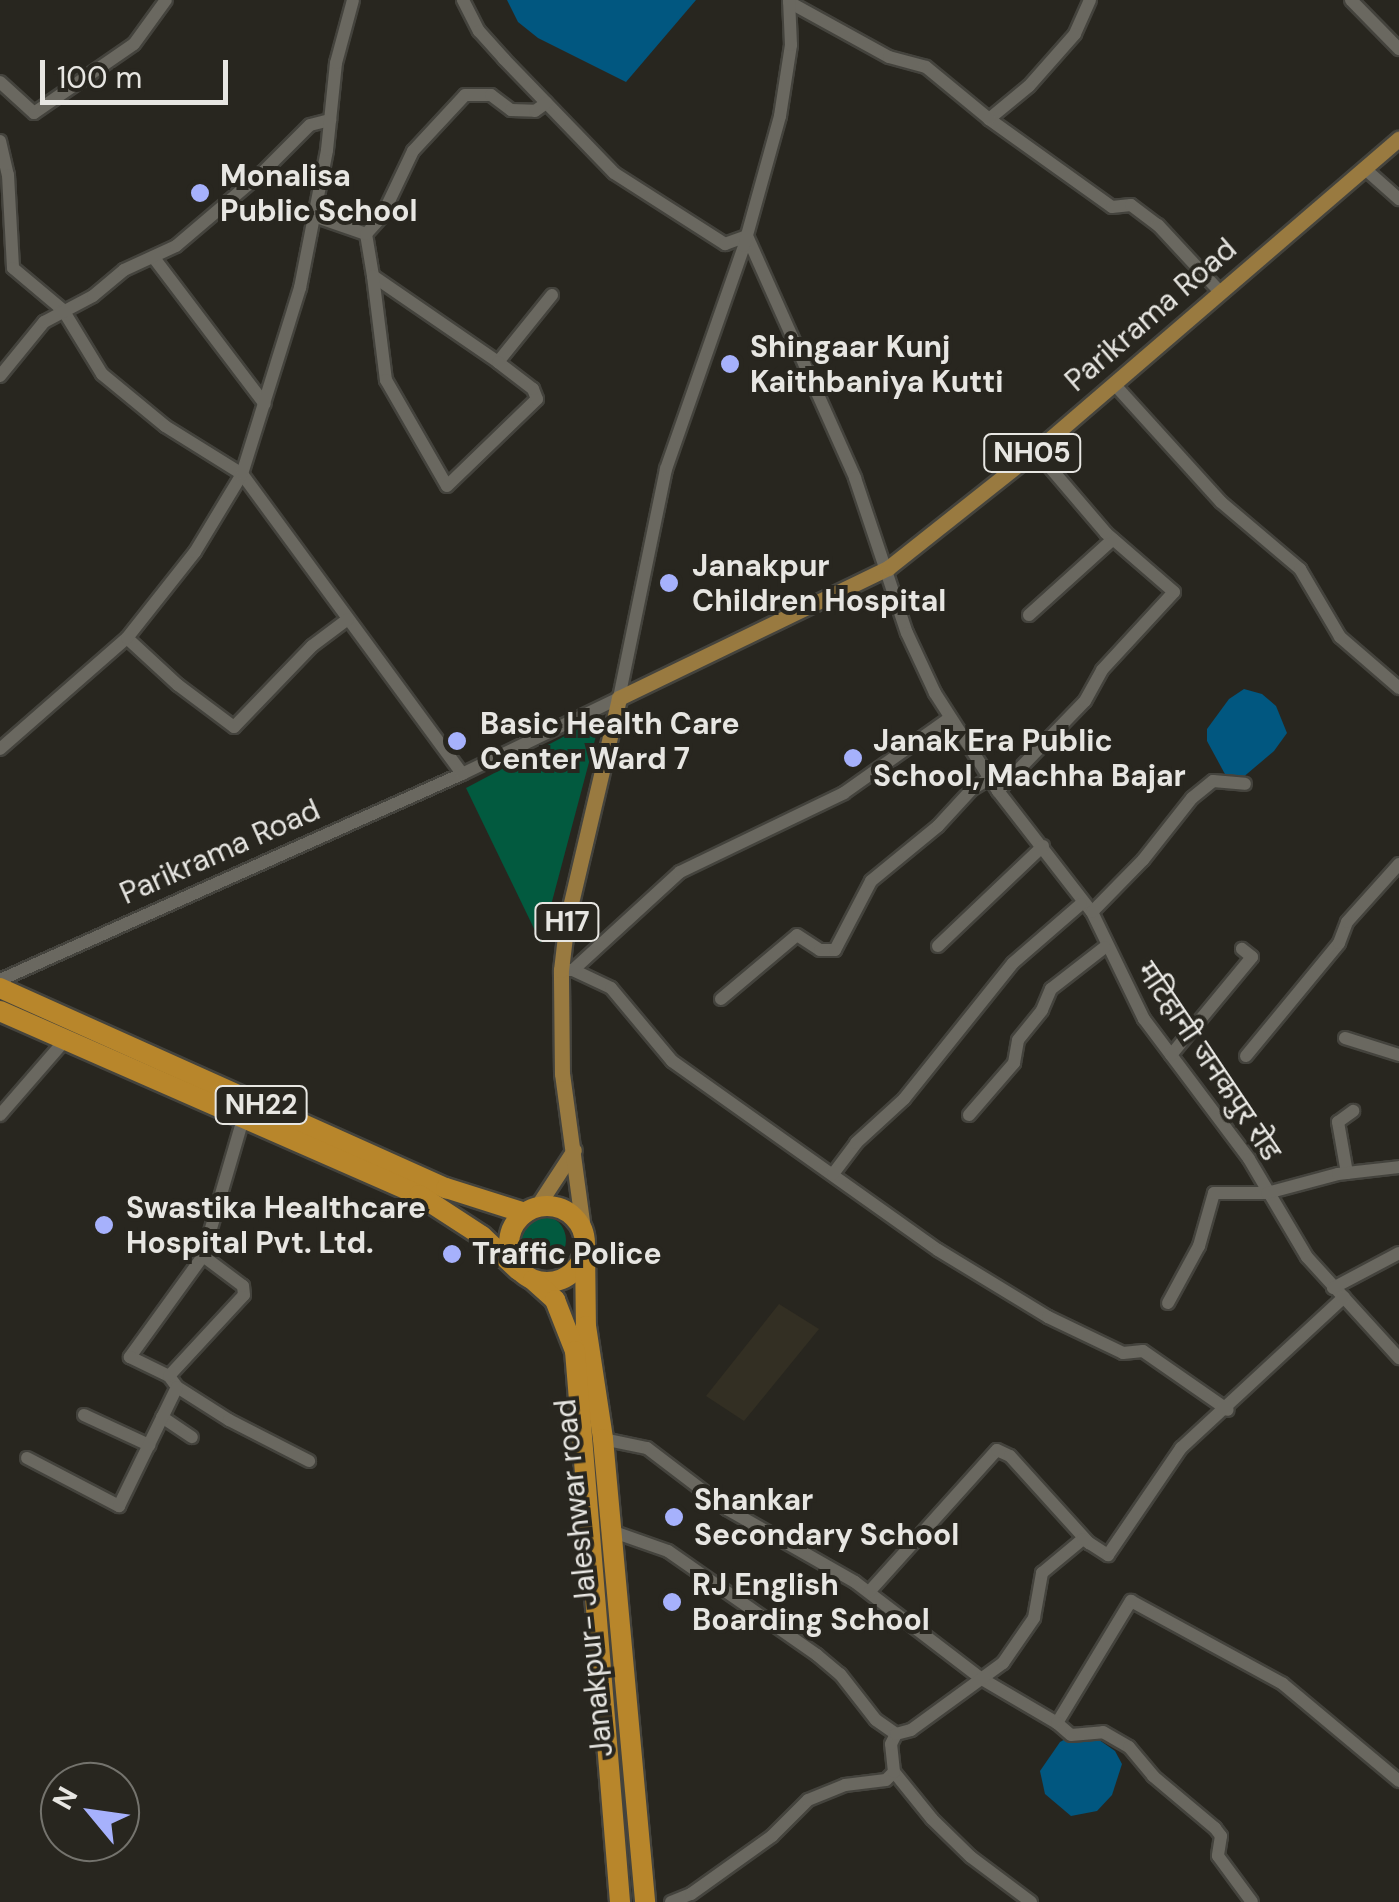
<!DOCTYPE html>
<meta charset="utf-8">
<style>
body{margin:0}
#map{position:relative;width:1399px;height:1902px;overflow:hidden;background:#28261f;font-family:"DM Sans","Noto Sans Devanagari",sans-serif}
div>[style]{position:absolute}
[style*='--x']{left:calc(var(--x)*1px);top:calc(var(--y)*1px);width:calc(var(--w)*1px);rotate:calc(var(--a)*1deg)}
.built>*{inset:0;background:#332f23}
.green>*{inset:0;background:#025a3f}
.round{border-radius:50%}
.water>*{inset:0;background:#015780}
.roads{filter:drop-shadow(2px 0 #44433d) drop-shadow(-2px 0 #44433d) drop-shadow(0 2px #44433d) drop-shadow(0 -2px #44433d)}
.minor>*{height:12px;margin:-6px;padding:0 6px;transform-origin:6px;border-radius:6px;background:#6a6860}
.major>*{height:15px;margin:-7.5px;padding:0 7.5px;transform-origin:7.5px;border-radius:7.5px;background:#997a40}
.highway>*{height:20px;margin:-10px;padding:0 10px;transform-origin:10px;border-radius:10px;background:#b8862b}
.highway>.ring{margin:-10px;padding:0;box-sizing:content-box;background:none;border:20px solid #b8862b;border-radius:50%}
.dots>*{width:28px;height:28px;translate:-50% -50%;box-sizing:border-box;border:5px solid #28261f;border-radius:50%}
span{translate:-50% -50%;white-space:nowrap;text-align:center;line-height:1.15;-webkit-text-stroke:8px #28261f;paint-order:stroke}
.shield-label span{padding:2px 8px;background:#28261f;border:2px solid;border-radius:8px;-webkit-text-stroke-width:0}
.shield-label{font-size:28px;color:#e7e6e2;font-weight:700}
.poi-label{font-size:30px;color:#e7e6e2;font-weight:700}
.left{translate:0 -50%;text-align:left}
.street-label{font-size:30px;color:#e7e6e2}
.north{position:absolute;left:40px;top:1762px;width:100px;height:100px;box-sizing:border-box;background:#28261f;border:2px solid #74736d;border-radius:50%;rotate:299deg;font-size:28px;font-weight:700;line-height:40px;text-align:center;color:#e7e6e2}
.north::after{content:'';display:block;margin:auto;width:35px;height:45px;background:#a6b1fc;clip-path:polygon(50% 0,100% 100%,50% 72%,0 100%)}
.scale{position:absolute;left:40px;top:60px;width:188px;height:45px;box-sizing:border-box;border:5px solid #e7e6e2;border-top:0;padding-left:12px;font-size:30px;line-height:35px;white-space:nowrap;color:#e7e6e2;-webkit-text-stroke:8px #28261f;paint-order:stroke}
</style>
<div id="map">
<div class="built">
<i style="clip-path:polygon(779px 1304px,819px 1329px,744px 1421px,706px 1396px)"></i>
</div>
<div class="green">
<i style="clip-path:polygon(601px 717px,541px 943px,466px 788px)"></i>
<i class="round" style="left:516px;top:1215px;width:50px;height:50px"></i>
</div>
<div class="water">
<i style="clip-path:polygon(507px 0,696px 0,626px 82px,538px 38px,518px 22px)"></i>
<i style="clip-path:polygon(1244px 689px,1262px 694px,1276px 706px,1287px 733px,1274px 751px,1241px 779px,1226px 776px,1207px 741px,1207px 729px,1229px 699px)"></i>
<i style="clip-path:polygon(1073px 1735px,1095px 1737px,1115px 1751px,1122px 1764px,1112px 1795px,1097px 1811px,1071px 1816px,1045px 1794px,1040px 1771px,1060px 1742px)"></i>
</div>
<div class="roads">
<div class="minor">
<i style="--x:463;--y:0;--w:35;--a:63"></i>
<i style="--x:479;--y:31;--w:38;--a:48"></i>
<i style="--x:504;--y:59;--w:158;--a:46"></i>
<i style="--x:614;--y:173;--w:132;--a:32.6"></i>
<i style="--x:725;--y:244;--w:23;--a:-20"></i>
<i style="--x:747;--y:236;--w:265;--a:65.9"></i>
<i style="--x:855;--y:478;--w:163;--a:71.5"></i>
<i style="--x:907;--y:633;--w:66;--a:65"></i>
<i style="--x:935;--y:693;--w:117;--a:57.3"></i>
<i style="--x:998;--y:791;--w:153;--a:52.2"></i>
<i style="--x:1092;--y:912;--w:119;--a:64.1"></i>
<i style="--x:1144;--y:1019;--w:175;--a:53.1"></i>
<i style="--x:1249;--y:1159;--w:114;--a:59.4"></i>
<i style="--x:1307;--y:1257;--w:137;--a:47.7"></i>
<i style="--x:1090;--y:0;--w:37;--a:114"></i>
<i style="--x:1075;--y:34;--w:69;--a:131.5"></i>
<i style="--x:1029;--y:86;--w:52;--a:140.5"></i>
<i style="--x:989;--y:119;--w:151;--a:35.6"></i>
<i style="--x:1112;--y:207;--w:19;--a:-6"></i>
<i style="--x:1131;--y:205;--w:34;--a:37"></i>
<i style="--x:1158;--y:225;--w:91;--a:47.2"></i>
<i style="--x:1351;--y:0;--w:69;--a:45.6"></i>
<i style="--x:789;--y:2;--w:114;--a:28.8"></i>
<i style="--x:889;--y:57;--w:38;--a:15"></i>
<i style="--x:926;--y:67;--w:82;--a:39.5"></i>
<i style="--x:0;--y:82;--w:46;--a:42.4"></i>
<i style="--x:34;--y:113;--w:121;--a:-34.6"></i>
<i style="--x:134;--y:44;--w:54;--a:-54"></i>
<i style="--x:0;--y:141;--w:35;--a:77"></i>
<i style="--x:8;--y:175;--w:93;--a:86.9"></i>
<i style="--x:13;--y:268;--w:65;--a:40"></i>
<i style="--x:63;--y:310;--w:75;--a:58.6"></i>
<i style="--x:102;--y:374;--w:82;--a:39.5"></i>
<i style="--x:165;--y:426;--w:91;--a:31.9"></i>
<i style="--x:242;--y:474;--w:372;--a:53.7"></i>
<i style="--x:1364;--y:168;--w:47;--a:41.5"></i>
<i style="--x:314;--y:216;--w:55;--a:19.1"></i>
<i style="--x:366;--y:234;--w:43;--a:80.5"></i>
<i style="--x:373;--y:276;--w:152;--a:34.5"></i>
<i style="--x:498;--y:362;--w:86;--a:-51.1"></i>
<i style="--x:366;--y:234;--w:24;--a:-48"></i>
<i style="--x:382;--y:216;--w:72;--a:-64.5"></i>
<i style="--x:413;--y:151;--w:76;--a:-47.1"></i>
<i style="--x:465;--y:95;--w:26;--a:0"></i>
<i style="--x:491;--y:95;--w:25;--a:37"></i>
<i style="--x:511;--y:110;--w:24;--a:2"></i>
<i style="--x:535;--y:111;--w:14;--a:-36"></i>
<i style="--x:154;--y:258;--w:183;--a:52.8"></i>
<i style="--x:373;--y:276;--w:105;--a:82.9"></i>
<i style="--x:386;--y:380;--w:122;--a:60.1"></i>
<i style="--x:447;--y:486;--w:125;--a:-44"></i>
<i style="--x:537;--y:399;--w:11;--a:-112"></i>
<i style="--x:533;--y:389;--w:44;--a:-142.4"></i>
<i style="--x:0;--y:376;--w:70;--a:-50.8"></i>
<i style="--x:44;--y:322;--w:55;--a:-28"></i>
<i style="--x:93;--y:296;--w:40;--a:-40"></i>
<i style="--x:124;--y:270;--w:57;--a:-24.8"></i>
<i style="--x:176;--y:246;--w:114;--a:-40.4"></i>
<i style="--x:263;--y:172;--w:66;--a:-45"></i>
<i style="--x:310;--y:125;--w:21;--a:-14"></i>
<i style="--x:1114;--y:384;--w:159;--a:47.8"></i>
<i style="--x:1221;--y:502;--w:104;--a:40.3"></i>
<i style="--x:1300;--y:569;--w:79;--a:59.5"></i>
<i style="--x:1340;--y:637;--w:78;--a:40.8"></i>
<i style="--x:1029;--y:615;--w:113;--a:-42.1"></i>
<i style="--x:127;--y:638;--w:69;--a:42.7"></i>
<i style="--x:178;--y:685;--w:70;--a:36.9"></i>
<i style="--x:234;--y:727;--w:112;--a:-46.1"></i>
<i style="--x:312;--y:646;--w:45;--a:-36.9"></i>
<i style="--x:0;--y:749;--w:169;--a:-41.2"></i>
<i style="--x:127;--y:638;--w:110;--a:-51.7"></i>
<i style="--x:195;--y:552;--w:91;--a:-58.9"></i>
<i style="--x:242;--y:474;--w:195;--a:-72.7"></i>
<i style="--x:300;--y:288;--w:141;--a:-78.9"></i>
<i style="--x:327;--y:150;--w:87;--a:-84.1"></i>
<i style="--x:336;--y:63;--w:65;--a:-74.9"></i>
<i style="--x:998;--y:791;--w:125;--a:-46"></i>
<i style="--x:1085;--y:701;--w:35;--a:-61"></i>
<i style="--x:1102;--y:670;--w:106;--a:-47.3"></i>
<i style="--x:1174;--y:592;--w:90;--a:-139.1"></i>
<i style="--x:1106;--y:533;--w:109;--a:-130.5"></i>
<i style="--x:1092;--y:912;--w:73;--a:-45.6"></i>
<i style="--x:1143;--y:860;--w:79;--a:-51.7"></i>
<i style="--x:1192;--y:798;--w:27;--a:-39"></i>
<i style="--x:1213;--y:781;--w:32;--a:5"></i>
<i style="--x:938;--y:946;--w:145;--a:-43.6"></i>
<i style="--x:561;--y:970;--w:12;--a:0"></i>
<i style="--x:573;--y:970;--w:42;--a:25.3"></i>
<i style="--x:611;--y:988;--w:95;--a:50.1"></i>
<i style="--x:672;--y:1061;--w:326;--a:35.4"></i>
<i style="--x:938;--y:1250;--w:129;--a:31.3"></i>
<i style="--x:1048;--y:1317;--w:83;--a:25.6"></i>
<i style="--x:1123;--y:1353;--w:20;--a:-6"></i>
<i style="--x:1143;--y:1351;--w:103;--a:34.8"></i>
<i style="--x:573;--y:970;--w:145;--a:-42.5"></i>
<i style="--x:680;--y:872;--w:182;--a:-25.7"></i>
<i style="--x:844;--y:793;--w:130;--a:-35.3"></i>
<i style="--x:0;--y:980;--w:506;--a:-24.03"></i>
<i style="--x:462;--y:774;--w:174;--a:-25.8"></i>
<i style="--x:619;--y:698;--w:234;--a:-78.4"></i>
<i style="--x:666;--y:469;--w:236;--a:-70.7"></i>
<i style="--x:744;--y:246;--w:135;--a:-74.5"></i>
<i style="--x:780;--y:116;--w:72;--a:-81.2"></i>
<i style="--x:791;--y:45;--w:45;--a:-92.5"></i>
<i style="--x:721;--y:999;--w:99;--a:-40.1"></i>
<i style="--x:797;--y:935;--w:27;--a:33"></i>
<i style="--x:820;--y:950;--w:15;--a:0"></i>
<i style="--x:835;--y:950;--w:78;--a:-62.4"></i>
<i style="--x:871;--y:881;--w:87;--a:-39.4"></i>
<i style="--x:938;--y:826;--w:50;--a:-47.4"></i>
<i style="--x:972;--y:789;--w:21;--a:-31"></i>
<i style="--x:1345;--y:1038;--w:57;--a:17.5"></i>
<i style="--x:1171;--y:1055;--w:127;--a:-50.4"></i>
<i style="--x:1252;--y:957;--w:13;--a:-141"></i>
<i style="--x:1246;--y:1056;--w:146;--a:-50.5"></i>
<i style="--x:1339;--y:943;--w:22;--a:-69"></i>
<i style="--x:1347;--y:922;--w:78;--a:-48.1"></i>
<i style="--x:0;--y:1115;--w:102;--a:-49"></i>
<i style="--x:969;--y:1115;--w:69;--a:-49.1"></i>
<i style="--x:1014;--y:1063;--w:23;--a:-80"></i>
<i style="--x:1018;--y:1040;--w:38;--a:-51"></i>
<i style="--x:1042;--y:1010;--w:23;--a:-67"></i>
<i style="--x:1051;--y:989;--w:68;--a:-37.9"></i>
<i style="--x:243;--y:1119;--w:143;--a:106.3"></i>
<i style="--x:203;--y:1256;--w:125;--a:125.9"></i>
<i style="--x:130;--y:1357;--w:43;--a:26"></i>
<i style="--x:169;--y:1376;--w:14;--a:54"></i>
<i style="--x:177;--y:1387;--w:62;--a:32.4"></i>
<i style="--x:229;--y:1420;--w:90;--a:27.1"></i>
<i style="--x:1347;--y:1173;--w:52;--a:-100"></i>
<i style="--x:1338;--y:1122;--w:19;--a:-36"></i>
<i style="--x:833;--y:1174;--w:39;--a:-53"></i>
<i style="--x:856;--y:1143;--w:65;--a:-42.5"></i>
<i style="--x:904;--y:1099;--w:174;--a:-51.3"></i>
<i style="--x:1013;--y:963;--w:90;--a:-40.9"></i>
<i style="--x:1333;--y:1288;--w:75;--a:-27.9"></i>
<i style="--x:1168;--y:1303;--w:65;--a:-61.5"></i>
<i style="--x:1199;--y:1246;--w:55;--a:-74.2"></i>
<i style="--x:1214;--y:1193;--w:53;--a:0"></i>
<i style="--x:1267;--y:1193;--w:73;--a:-15"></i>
<i style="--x:1338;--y:1174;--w:61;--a:-6.5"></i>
<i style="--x:169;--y:1376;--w:110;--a:-47.2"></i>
<i style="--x:244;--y:1295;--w:9;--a:-96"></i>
<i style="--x:243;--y:1286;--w:50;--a:-143.1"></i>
<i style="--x:84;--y:1415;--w:72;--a:24.8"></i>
<i style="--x:162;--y:1417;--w:36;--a:34"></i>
<i style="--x:603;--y:1439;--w:45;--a:11.6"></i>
<i style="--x:647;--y:1448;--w:101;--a:37.3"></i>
<i style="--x:727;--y:1509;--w:147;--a:29.7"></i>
<i style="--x:855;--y:1582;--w:160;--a:37.4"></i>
<i style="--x:982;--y:1679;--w:87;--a:30.4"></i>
<i style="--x:1057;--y:1723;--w:143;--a:-58.8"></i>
<i style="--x:1131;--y:1601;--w:173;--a:28.6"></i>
<i style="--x:1283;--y:1684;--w:151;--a:39.9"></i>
<i style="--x:27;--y:1458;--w:104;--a:27.6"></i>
<i style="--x:119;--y:1506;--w:132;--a:-64"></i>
<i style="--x:611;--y:1531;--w:60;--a:19.3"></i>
<i style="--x:668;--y:1551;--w:182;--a:34.9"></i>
<i style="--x:817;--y:1655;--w:30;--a:40"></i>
<i style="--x:840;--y:1674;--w:58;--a:52"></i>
<i style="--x:876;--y:1720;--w:24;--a:35"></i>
<i style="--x:869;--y:1592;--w:191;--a:-48"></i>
<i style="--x:997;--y:1450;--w:14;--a:25"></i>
<i style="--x:1010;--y:1456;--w:118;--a:47.8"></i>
<i style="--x:1057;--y:1723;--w:18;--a:41"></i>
<i style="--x:1071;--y:1735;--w:32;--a:-5"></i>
<i style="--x:1103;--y:1732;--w:30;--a:30"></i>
<i style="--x:1129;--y:1747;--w:38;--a:50"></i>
<i style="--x:1153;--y:1776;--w:81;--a:40"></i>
<i style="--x:1215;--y:1828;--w:10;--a:53"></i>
<i style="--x:1221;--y:1836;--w:20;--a:99"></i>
<i style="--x:1218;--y:1856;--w:57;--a:53.5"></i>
<i style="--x:894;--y:1772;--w:60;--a:51"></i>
<i style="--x:932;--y:1819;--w:54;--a:44.3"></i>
<i style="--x:971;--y:1857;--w:75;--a:36.9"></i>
<i style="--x:671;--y:1902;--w:22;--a:-22"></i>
<i style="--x:691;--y:1894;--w:100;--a:-35.6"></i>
<i style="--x:772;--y:1836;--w:51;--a:-45"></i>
<i style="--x:808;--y:1800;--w:40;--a:-22"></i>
<i style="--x:845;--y:1785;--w:41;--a:-7"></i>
<i style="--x:886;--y:1780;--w:11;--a:-45"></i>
<i style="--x:894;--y:1772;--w:28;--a:-96"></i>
<i style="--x:891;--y:1744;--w:11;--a:-63"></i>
<i style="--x:896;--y:1734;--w:16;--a:-15"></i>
<i style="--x:911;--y:1730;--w:114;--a:-36.1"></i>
<i style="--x:1003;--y:1663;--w:55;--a:-55.4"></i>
<i style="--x:1034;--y:1618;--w:46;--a:-79.9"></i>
<i style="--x:1042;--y:1573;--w:53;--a:-39.7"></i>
<i style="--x:1083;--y:1539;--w:30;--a:33"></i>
<i style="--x:1108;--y:1555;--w:130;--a:-55.7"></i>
<i style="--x:1181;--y:1448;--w:222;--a:-42.8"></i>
</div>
<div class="major">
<i style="--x:536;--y:1208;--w:69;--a:-56.8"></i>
<i style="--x:584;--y:1236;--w:163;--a:-97.7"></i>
<i style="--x:562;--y:1074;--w:104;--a:-90.6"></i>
<i style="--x:561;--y:970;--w:50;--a:-83.2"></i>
<i style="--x:567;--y:920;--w:228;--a:-76.8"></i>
<i style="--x:619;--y:698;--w:299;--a:-25.8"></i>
<i style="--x:888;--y:568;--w:191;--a:-38.4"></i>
<i style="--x:1038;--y:449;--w:476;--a:-40.7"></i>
</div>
<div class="highway">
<i style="--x:0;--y:988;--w:489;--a:24.2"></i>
<i style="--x:446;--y:1188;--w:83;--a:17.6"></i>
<i style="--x:0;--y:1011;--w:458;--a:23.7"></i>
<i style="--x:419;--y:1195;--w:75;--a:33.1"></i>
<i style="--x:482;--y:1236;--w:50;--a:43.4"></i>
<i class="ring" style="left:509px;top:1206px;width:56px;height:56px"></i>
<i style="--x:585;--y:1249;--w:77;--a:89.3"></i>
<i style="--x:586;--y:1326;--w:114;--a:81.4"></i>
<i style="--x:603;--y:1439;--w:465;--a:84.8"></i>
<i style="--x:533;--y:1280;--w:30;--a:42"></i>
<i style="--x:555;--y:1300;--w:55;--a:68.6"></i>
<i style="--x:575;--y:1351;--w:553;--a:85.33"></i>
</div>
</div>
<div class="dots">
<i style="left:200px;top:193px;background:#a6b1fc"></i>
<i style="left:730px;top:364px;background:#a6b1fc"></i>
<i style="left:669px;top:583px;background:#a6b1fc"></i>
<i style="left:457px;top:741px;background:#a6b1fc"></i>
<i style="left:853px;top:758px;background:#a6b1fc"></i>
<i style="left:104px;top:1225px;background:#a6b1fc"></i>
<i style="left:452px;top:1254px;background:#a6b1fc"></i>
<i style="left:674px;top:1517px;background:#a6b1fc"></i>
<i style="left:672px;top:1602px;background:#a6b1fc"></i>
</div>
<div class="shield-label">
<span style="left:1032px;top:453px">NH05</span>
<span style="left:567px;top:922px">H17</span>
<span style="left:261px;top:1105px">NH22</span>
</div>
<div class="poi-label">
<span class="left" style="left:220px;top:193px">Monalisa<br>Public School</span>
<span class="left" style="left:750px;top:364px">Shingaar Kunj<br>Kaithbaniya Kutti</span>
<span class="left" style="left:692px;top:583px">Janakpur<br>Children Hospital</span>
<span class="left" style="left:480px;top:741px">Basic Health Care<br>Center Ward 7</span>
<span class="left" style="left:873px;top:758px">Janak Era Public<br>School, Machha Bajar</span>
<span class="left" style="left:126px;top:1225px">Swastika Healthcare<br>Hospital Pvt. Ltd.</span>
<span class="left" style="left:472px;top:1254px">Traffic Police</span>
<span class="left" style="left:694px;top:1517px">Shankar<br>Secondary School</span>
<span class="left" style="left:692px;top:1602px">RJ English<br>Boarding School</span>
</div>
<div class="street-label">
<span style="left:1151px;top:315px;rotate:-41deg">Parikrama Road</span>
<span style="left:220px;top:852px;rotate:-24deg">Parikrama Road</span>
<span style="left:1209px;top:1061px;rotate:56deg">मटिहानी जनकपुर रोड</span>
<span style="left:584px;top:1578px;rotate:-96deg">Janakpur- Jaleshwar road</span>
</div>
<div class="north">N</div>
<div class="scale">100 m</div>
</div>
